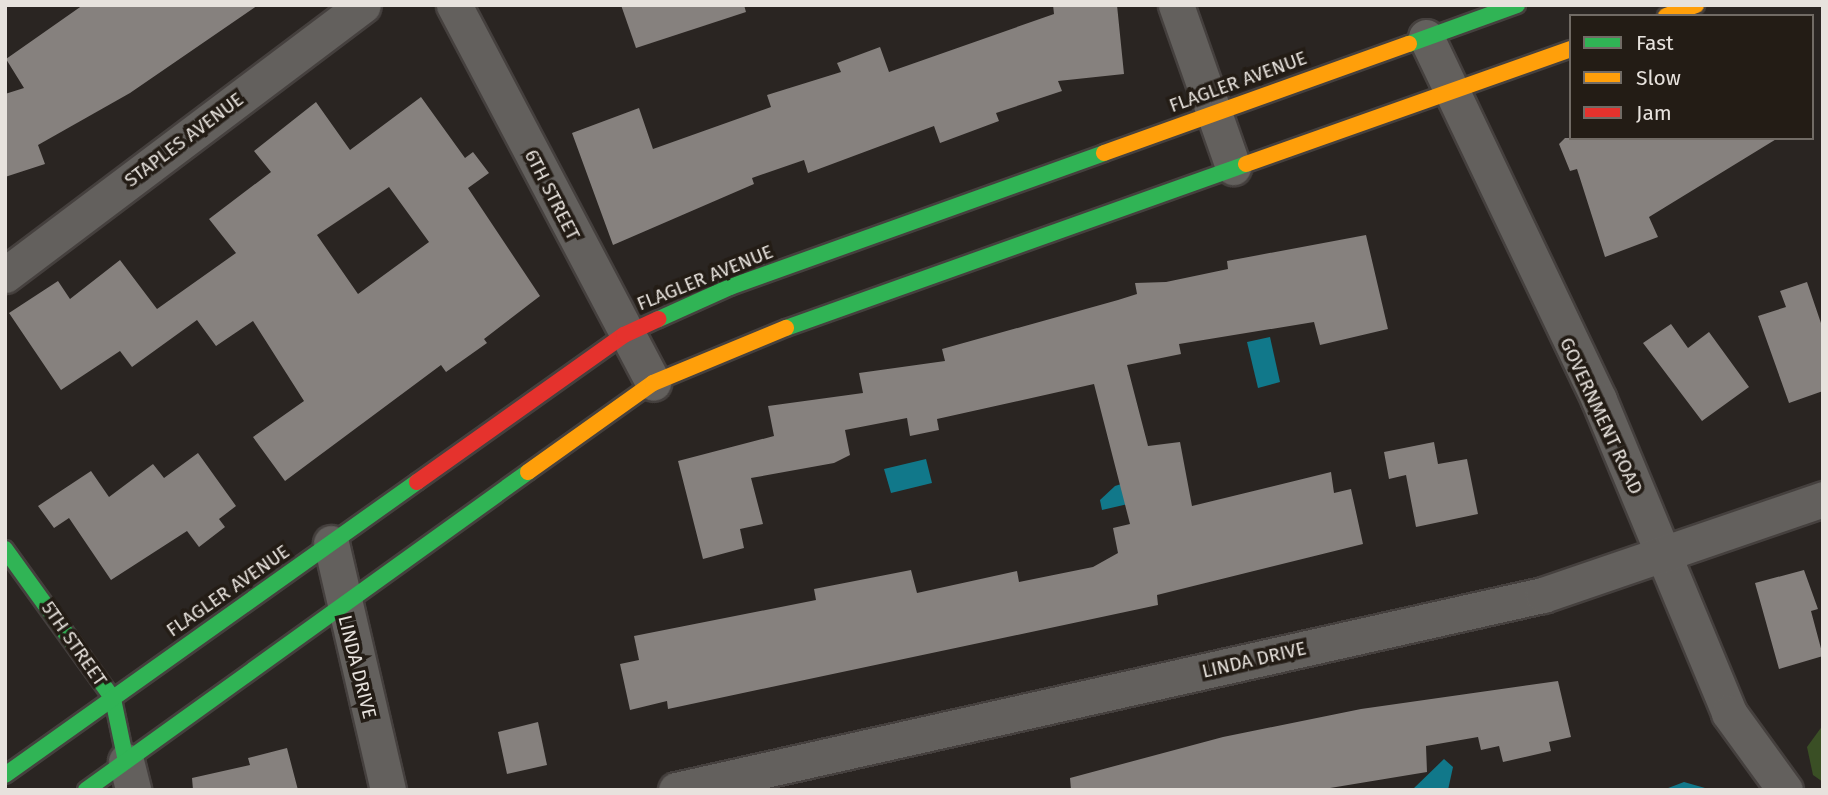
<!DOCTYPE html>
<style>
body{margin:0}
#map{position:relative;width:1828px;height:795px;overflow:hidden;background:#2a2522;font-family:"Fira Sans",sans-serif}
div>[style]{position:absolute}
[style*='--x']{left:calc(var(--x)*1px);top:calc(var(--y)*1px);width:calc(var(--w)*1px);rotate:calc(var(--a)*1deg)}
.green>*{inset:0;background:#3a4f25}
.water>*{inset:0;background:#11788a}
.building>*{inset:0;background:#86817e}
.roads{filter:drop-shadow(2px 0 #45403e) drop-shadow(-2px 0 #45403e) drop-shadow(0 2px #45403e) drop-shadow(0 -2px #45403e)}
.street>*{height:35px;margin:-17.5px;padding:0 17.5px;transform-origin:17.5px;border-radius:17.5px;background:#63605d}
.fast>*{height:16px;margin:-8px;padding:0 8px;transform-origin:8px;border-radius:8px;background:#30b455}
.slow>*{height:16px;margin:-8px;padding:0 8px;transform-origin:8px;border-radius:8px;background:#ff9f0a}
.jam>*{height:16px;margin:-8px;padding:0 8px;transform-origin:8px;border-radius:8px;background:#e5322d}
span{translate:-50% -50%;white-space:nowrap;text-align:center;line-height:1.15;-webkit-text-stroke:7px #231c15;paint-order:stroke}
.street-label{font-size:19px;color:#e7e2dd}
.frame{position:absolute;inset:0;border:7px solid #e7e2dd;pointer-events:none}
.legend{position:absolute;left:1569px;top:14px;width:245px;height:126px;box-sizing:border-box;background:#231c15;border:2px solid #716b65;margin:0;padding:9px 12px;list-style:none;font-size:21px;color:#e7e2dd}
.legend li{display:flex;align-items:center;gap:14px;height:35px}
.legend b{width:35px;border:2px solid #716b65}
</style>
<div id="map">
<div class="green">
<i style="clip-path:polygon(1823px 725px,1823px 782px,1813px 775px,1807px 747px)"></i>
</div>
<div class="water">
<i style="clip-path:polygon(1270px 337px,1280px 382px,1258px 388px,1247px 342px)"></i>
<i style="clip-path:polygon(926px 459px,932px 483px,891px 493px,884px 469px)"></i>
<i style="clip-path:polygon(1137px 479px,1128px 504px,1102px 510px,1100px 500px,1115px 486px)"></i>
<i style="clip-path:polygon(1444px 759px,1453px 767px,1448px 790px,1412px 790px)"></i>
<i style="clip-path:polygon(1684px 782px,1712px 790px,1663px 790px)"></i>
</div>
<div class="building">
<i style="clip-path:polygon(83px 5px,258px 5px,130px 93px,38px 145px,45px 164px,5px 177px,5px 94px,24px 88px,6px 59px)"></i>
<i style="clip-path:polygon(621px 5px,744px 5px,746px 12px,636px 48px)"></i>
<i style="clip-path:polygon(1053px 5px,1117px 5px,1124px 74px,1058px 81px,1062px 91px,996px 113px,999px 121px,940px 143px,934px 126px,808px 173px,804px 160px,752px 178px,754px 184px,613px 245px,572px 133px,639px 108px,653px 149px,771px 107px,767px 95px,841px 72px,837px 63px,880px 47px,889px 72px,1054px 14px)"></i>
<i style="clip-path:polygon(evenodd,421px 97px,465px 158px,473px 152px,489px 173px,468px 188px,540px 296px,484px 339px,487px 343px,446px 372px,441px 365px,285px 481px,253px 437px,304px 401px,253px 321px,216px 346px,197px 320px,132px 367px,120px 351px,61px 390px,9px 313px,58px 281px,70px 299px,120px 260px,157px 309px,236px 253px,209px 219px,271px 172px,254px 151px,316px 102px,350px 150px,421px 97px,389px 187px,429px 242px,358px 294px,317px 235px,389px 187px)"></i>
<i style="clip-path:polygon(1565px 138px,1778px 138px,1649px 217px,1658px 237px,1605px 257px,1577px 169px,1570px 171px,1559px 144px)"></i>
<i style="clip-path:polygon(1366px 235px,1388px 329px,1320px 345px,1314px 322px,1179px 344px,1181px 354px,1127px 365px,1148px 446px,1180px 442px,1192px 506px,1331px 472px,1334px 493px,1351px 489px,1363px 544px,1157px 595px,1158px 605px,668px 709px,667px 701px,630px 710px,620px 664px,639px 660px,634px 636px,816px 600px,814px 589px,911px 570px,917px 593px,1017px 571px,1019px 582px,1093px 567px,1118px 553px,1113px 528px,1130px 524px,1094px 384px,937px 419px,939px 430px,910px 436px,907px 418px,845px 430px,850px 455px,834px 463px,751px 478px,763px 524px,740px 529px,744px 548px,703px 559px,678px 461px,774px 436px,768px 406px,863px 393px,859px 373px,945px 361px,942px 349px,1118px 300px,1137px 294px,1135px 283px,1166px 282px,1228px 269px,1227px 261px)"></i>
<i style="clip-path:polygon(1807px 282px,1823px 329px,1823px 391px,1789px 403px,1758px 316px,1786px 307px,1780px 291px)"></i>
<i style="clip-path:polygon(1671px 324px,1688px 348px,1709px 332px,1749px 387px,1702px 421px,1643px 343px)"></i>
<i style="clip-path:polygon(1434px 442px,1438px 464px,1467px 459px,1478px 514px,1416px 527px,1406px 475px,1389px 479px,1384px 452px)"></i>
<i style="clip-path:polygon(198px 453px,236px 506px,219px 519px,225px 527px,199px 547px,187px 531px,111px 580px,69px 518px,54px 528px,38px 506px,91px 471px,109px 497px,153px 464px,164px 478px)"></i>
<i style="clip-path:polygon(1804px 570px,1818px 609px,1811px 611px,1823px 656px,1779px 669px,1755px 583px)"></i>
<i style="clip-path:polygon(1558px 681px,1571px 737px,1549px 742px,1551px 751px,1503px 762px,1499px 746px,1481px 750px,1478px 737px,1426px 746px,1427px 772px,1318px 790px,1071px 790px,1070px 778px,1223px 737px,1361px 709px)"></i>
<i style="clip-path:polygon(538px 722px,547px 765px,507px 774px,498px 732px)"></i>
<i style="clip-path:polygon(287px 748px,298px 790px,193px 790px,192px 778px,250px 765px,248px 758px)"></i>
</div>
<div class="roads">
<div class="street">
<i style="--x:454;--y:5;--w:427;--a:62.2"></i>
<i style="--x:1176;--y:5;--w:172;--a:70.6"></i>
<i style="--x:1426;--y:37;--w:402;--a:64.5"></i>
<i style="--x:1599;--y:400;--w:339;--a:67.4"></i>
<i style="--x:1729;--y:713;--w:95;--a:54"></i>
<i style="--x:5;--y:275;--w:448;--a:-37"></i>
<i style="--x:331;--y:543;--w:253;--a:77"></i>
<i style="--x:126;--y:761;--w:30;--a:76"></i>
<i style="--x:676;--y:790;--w:889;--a:-12.68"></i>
<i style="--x:1543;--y:595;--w:296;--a:-18.9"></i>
</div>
<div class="fast">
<i style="--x:1409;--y:44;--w:115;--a:-19.9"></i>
<i style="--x:659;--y:319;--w:78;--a:-24.3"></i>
<i style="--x:730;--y:287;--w:397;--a:-19.7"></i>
<i style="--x:786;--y:328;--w:488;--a:-19.6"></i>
<i style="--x:5;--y:549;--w:185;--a:54.2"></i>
<i style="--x:113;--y:699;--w:63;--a:78.2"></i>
<i style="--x:5;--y:775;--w:506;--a:-35.42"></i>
<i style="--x:86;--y:790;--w:545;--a:-35.73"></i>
</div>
<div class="slow">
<i style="--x:1666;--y:16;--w:32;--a:-20"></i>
<i style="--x:1104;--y:153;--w:324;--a:-19.7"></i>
<i style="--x:1246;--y:164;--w:345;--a:-19.5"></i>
<i style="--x:528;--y:472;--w:153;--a:-35.5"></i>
<i style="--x:653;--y:383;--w:144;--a:-22.5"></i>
</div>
<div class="jam">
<i style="--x:417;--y:482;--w:254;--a:-35.4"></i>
<i style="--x:624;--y:335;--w:38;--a:-25"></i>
</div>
</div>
<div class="street-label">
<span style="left:1238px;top:82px;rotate:-20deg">FLAGLER AVENUE</span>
<span style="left:184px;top:140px;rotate:-37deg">STAPLES AVENUE</span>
<span style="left:552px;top:195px;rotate:63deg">6TH STREET</span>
<span style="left:705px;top:278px;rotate:-22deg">FLAGLER AVENUE</span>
<span style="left:1601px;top:416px;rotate:65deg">GOVERNMENT ROAD</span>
<span style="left:228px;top:591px;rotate:-35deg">FLAGLER AVENUE</span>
<span style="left:74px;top:644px;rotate:55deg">5TH STREET</span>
<span style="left:1254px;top:660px;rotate:-13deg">LINDA DRIVE</span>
<span style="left:357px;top:667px;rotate:76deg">LINDA DRIVE</span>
</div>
<div class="frame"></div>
<ul class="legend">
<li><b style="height:9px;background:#30b455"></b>Fast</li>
<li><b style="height:9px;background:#ff9f0a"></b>Slow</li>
<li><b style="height:9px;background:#e5322d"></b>Jam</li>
</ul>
</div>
